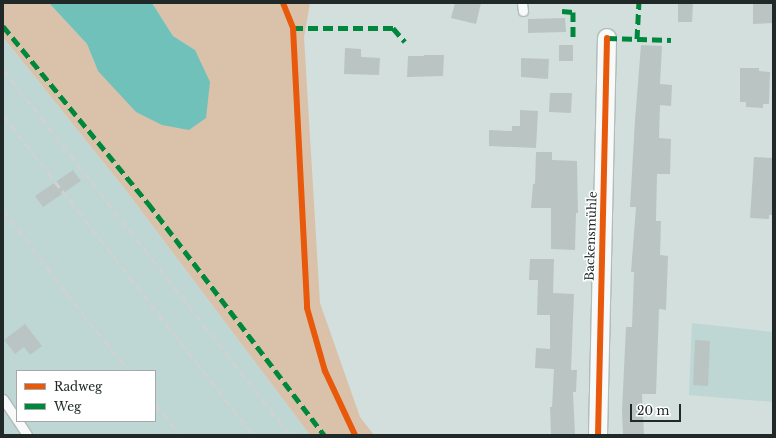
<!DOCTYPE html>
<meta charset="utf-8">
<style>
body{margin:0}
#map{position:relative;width:776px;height:438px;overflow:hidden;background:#d2dfdd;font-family:"Libre Baskerville",serif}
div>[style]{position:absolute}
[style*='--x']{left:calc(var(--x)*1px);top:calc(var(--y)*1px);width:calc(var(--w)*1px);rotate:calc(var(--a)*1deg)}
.built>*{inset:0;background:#bed7d4}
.green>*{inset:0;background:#d9c2a9}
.water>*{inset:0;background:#6fc1b9}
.building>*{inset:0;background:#bac5c3}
.roads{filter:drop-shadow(1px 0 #b1bbb9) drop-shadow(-1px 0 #b1bbb9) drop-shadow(0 1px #b1bbb9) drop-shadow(0 -1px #b1bbb9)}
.service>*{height:9px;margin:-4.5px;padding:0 4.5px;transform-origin:4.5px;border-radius:4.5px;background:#f8fafa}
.minor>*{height:18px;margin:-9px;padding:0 9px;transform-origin:9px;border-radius:9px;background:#f8fafa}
.rail>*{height:3px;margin-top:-1.5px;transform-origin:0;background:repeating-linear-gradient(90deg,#ced2d1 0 8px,transparent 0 12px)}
.quiet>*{height:5px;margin-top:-2.5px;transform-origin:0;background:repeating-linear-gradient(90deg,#00873e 0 10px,transparent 0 15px)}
.cycleway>*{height:6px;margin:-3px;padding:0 3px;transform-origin:3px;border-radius:3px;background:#e8590c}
span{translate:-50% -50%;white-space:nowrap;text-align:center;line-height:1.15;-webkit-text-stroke:3px #fff;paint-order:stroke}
.street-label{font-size:12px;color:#202928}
.frame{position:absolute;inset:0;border:4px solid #202928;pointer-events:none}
.legend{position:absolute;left:16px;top:370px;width:140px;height:52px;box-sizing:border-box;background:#fff;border:1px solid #a6a9a9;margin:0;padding:5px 7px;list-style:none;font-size:12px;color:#202928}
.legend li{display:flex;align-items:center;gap:8px;height:20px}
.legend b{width:20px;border:1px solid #a6a9a9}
.scale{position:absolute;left:630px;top:404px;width:51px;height:18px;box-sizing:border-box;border:2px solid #202928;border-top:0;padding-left:5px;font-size:12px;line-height:14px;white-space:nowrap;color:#202928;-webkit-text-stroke:3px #fff;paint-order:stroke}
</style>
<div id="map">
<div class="built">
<i style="clip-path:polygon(evenodd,3px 37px,125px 189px,310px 435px,3px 435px,3px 37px,17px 371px,155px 371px,155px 421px,17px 421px,17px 371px)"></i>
<i style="clip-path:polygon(692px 323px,773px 332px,773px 402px,689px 395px)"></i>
</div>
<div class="green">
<i style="clip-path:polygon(3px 3px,49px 3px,87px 44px,98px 71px,195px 50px,173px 36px,152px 3px,310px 3px,304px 37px,320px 303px,360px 417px,374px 435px,310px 435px,125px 189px,3px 37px)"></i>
</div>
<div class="water">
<i style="clip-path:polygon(49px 3px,152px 3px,173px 36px,195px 50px,210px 82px,206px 118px,189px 130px,162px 125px,136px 112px,98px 71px,87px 44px)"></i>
</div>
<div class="building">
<i style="clip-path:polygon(455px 3px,481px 3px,476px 24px,451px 18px)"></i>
<i style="clip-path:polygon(678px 3px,693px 3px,692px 22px,678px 22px)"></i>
<i style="clip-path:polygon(753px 3px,773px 3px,773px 23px,753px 24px)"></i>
<i style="clip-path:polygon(565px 18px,566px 32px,528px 33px,528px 19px)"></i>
<i style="clip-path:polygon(559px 45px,573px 45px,573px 61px,559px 61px)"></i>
<i style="clip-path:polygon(641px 45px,662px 46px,660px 84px,672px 85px,671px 106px,660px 105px,659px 138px,671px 139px,670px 174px,657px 174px,656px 221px,661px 221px,660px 255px,668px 256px,666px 310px,659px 309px,656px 394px,642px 394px,644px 435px,623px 435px,622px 410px,626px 327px,632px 327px,634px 272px,631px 272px,636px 207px,630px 207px,635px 120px)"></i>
<i style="clip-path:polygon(345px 48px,361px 49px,361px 57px,380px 58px,379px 75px,344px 74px)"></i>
<i style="clip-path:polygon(424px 55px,444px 55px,443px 76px,407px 77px,408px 56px,424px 56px)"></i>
<i style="clip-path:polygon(521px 58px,549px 59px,548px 79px,521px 77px)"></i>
<i style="clip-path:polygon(740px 68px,759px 68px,759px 71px,770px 72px,769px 104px,763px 104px,763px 108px,746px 107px,746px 102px,740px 102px)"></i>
<i style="clip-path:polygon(550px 93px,572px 93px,571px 113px,549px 112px)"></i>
<i style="clip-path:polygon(520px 110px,538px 111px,536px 148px,489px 146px,489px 130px,512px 131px,512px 126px,520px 126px)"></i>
<i style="clip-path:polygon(536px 152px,552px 152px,552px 160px,577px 161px,578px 213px,576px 213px,575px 250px,551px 249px,551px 208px,531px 208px,533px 184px,535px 184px)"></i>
<i style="clip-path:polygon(754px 157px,773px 158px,773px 215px,769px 215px,769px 219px,750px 218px)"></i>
<i style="clip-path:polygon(73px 170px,81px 181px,43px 207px,35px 196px)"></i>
<i style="clip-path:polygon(530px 259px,554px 259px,553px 293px,574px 294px,571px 370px,577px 370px,576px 392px,573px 392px,575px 435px,551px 435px,550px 407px,552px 407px,554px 369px,535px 368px,536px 348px,550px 349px,550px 315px,537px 315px,538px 280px,529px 280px)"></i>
<i style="clip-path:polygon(25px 324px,42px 346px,30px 355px,24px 347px,15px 354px,4px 340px)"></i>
<i style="clip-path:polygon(695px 340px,710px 341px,708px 386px,693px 385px)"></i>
</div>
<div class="roads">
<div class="service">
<i style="--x:522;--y:3;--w:8;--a:83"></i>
<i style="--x:3;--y:399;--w:25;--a:56"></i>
<i style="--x:18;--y:421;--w:17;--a:57"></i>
</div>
<div class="minor">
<i style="--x:598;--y:435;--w:397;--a:-88.7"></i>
</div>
</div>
<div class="rail">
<i style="--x:3;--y:69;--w:465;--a:51.9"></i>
<i style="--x:3;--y:115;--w:406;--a:52"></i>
<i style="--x:3;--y:209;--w:105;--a:53.1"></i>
<i style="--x:66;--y:293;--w:100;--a:51.1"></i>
<i style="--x:155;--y:404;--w:39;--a:52"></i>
</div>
<div class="quiet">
<i style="--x:562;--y:11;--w:11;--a:5"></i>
<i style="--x:573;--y:12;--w:26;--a:90"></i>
<i style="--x:3;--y:26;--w:229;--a:50.7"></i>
<i style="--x:148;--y:203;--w:291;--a:52.8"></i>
<i style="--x:293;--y:28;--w:100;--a:0"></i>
<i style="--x:393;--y:28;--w:18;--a:49"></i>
<i style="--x:637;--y:39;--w:36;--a:-87"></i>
<i style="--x:607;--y:41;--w:3;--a:-90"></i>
<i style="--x:607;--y:38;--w:64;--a:1.8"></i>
</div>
<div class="cycleway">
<i style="--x:283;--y:3;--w:27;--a:68"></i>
<i style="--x:293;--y:28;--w:280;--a:87.1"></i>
<i style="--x:307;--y:308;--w:66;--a:74.1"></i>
<i style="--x:325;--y:371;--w:71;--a:64.9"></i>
<i style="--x:598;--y:435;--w:397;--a:-88.7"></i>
</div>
<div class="street-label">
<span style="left:591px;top:236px;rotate:-88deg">Backensmühle</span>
</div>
<div class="frame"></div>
<ul class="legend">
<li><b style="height:5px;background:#e8590c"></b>Radweg</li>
<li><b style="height:5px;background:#00873e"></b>Weg</li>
</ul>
<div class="scale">20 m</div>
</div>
